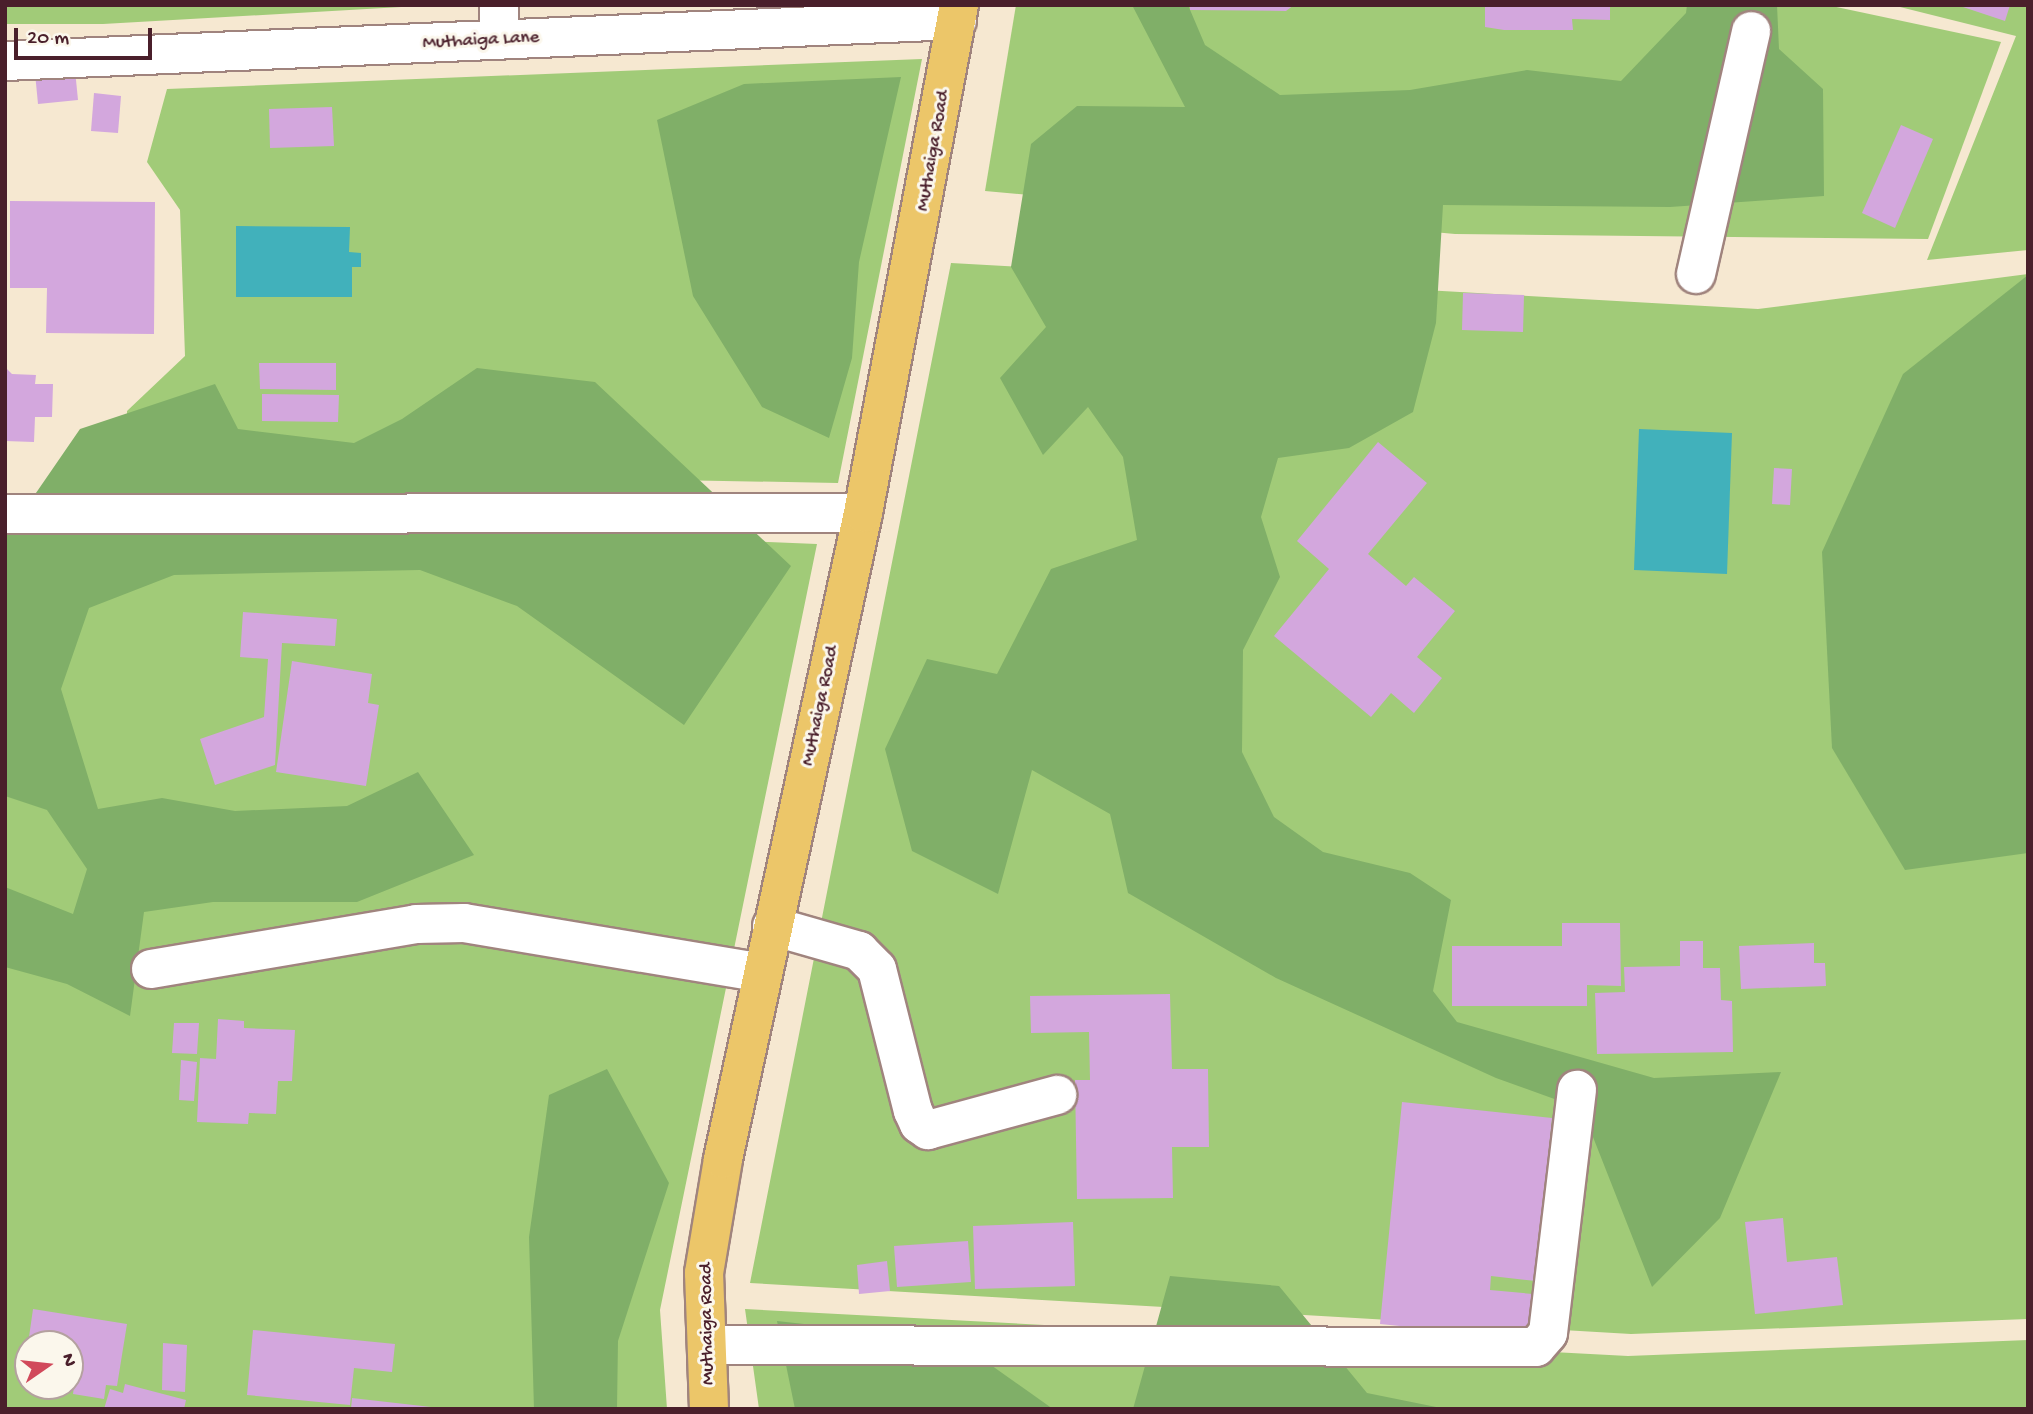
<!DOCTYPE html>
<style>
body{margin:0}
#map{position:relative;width:2033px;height:1414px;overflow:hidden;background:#f6e8d1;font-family:"Gochi Hand",sans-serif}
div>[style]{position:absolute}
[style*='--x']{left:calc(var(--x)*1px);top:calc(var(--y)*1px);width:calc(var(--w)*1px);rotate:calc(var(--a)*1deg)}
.green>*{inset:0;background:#a1cb78}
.forest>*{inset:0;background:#80af68}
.water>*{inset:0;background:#41b1bb}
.building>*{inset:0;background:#d3a7dd}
.roads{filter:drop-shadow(2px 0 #a0847e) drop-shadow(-2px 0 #a0847e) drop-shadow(0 2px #a0847e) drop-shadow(0 -2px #a0847e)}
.minor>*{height:38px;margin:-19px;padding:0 19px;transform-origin:19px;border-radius:19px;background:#fff}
.major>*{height:38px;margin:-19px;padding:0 19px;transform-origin:19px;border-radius:19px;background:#ecc669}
span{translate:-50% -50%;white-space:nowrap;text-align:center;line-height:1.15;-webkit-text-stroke:6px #fbf7ec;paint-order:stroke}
.street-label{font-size:19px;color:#4a1f2b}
.frame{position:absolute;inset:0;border:7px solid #4a1f2b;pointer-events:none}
.north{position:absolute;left:14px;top:1330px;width:70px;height:70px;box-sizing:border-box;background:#fbf7ec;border:2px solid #b4a19f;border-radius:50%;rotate:76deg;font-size:19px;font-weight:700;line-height:28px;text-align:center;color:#4a1f2b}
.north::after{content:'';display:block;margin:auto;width:24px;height:32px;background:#d1495b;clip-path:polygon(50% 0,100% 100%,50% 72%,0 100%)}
.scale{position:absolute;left:14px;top:28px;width:138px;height:32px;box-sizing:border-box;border:4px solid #4a1f2b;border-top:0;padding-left:9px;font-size:21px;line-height:24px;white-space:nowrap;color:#4a1f2b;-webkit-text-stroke:5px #fbf7ec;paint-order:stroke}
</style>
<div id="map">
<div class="green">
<i style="clip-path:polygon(5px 5px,436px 5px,103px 24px,5px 24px)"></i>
<i style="clip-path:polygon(1016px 5px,1827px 5px,2001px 42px,1928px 239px,1455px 234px,985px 191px)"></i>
<i style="clip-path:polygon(1892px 5px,2028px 5px,2028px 250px,1927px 260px,2016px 36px)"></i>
<i style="clip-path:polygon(922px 59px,838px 483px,127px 470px,127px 411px,185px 356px,180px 210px,147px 162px,167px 89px)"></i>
<i style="clip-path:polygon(951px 263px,1758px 309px,2028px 274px,2028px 1319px,1631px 1334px,750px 1283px)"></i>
<i style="clip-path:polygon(evenodd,5px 510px,817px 544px,660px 1310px,667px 1409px,5px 1409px,5px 510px,28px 1344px,70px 1344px,70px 1386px,28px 1386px,28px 1344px)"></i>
<i style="clip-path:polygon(745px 1309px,1628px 1356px,2028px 1340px,2028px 1409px,759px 1409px)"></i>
</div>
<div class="forest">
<i style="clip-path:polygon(1132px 5px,1188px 5px,1205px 45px,1280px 95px,1410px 90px,1527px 70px,1621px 81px,1686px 13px,1687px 5px,1777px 5px,1779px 49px,1823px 89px,1824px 196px,1670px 207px,1443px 205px,1436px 323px,1413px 412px,1349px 448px,1278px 458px,1261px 517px,1280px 577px,1243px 650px,1242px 752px,1274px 817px,1323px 852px,1410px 873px,1451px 900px,1433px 991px,1457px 1022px,1654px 1078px,1781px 1072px,1720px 1218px,1652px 1287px,1582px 1109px,1496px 1078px,1276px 978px,1128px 893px,1110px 814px,1032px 770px,998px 894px,912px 851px,885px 749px,927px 659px,997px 674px,1051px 569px,1137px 540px,1123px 457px,1088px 407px,1043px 455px,1000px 378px,1046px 327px,1011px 267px,1031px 144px,1077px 106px,1185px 107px)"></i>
<i style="clip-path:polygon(901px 77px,859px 262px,852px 358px,829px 438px,762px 407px,693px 296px,657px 120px,744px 84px)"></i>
<i style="clip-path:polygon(2028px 275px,2028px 853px,1905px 870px,1832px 748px,1822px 552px,1903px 374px)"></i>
<i style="clip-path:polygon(477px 368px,595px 382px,791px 566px,684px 725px,517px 606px,420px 570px,174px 575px,89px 608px,61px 689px,98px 809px,162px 798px,235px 811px,347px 806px,418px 772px,474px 855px,357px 902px,213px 902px,144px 912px,130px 1016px,67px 984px,5px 967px,5px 887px,73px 914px,87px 869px,47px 810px,5px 796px,5px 538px,80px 429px,215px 384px,238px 429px,354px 443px,402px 419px)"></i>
<i style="clip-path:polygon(607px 1069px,669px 1183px,618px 1341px,617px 1409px,534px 1409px,529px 1237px,549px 1095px)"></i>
<i style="clip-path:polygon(1170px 1276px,1279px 1286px,1367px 1393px,1446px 1409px,1133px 1409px)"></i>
<i style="clip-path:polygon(777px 1321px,957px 1341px,1053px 1409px,795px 1409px)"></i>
</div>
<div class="water">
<i style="clip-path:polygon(236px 226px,350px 227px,349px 252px,361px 253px,361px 267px,352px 267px,352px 297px,236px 297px)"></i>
<i style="clip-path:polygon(1639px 429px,1732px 433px,1727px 574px,1634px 570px)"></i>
</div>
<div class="building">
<i style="clip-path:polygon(1190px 5px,1294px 5px,1286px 11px,1190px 10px)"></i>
<i style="clip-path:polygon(1485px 5px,1610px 5px,1610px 20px,1572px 19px,1573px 30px,1504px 30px,1485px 27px)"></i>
<i style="clip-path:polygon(1957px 5px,2010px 5px,2005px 21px)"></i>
<i style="clip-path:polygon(75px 70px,78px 100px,38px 104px,35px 73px)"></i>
<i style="clip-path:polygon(94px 93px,121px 96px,118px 133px,91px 131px)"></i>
<i style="clip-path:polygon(332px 107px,334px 146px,270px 148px,269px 109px)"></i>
<i style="clip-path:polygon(1901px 125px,1933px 139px,1895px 228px,1862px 213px)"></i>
<i style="clip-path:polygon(10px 201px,155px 202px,154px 334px,46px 333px,47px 288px,10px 288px)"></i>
<i style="clip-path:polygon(1463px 293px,1524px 295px,1523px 332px,1462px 330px)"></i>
<i style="clip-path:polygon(259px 363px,336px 363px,336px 390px,260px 389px)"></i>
<i style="clip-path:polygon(5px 367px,12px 374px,36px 375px,35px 384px,53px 384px,52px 417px,35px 417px,34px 442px,5px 441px)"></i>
<i style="clip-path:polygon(262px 394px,339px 395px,338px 422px,262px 421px)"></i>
<i style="clip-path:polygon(1378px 442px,1427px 483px,1368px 554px,1406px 586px,1414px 577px,1455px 611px,1417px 657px,1442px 678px,1414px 713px,1391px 693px,1371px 717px,1274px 636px,1329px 569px,1297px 541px)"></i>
<i style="clip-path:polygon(1774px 468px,1792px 469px,1790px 505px,1772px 504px)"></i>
<i style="clip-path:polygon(243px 612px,337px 619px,335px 646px,282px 643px,275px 765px,215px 785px,200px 739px,264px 717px,268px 659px,240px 657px)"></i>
<i style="clip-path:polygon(292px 661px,372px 674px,368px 703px,379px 705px,366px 786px,276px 772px)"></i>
<i style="clip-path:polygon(1562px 923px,1620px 923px,1621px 986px,1587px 985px,1587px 1006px,1452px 1006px,1452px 946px,1562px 946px)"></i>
<i style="clip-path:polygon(1680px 941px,1703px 941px,1703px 968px,1720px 968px,1721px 1000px,1732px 1001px,1733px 1052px,1597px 1054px,1595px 993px,1625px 992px,1624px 967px,1680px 966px)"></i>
<i style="clip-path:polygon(1814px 943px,1814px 963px,1825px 963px,1826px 986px,1741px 989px,1739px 946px)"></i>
<i style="clip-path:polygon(1170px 994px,1172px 1069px,1208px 1069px,1209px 1147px,1172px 1147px,1173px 1198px,1077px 1199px,1075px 1080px,1090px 1080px,1089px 1032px,1031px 1033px,1030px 996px)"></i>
<i style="clip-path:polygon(218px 1019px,244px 1021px,244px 1028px,295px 1030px,292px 1081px,278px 1081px,276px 1114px,249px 1113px,248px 1124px,197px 1122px,200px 1058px,216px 1059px)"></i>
<i style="clip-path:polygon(174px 1023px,199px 1023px,197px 1054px,172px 1053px)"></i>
<i style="clip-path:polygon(181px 1060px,197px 1062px,194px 1101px,179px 1100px)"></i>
<i style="clip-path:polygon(1402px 1102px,1552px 1118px,1536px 1281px,1491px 1276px,1490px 1290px,1533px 1294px,1528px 1339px,1380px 1324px)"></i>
<i style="clip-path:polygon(1783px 1218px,1787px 1262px,1837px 1257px,1843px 1305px,1755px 1314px,1745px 1222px)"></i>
<i style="clip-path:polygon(1073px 1222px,1075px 1286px,975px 1289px,973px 1226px)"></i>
<i style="clip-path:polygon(968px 1241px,971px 1282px,897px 1287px,894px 1246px)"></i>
<i style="clip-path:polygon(887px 1261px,890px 1291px,859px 1294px,857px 1265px)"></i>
<i style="clip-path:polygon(33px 1309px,127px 1324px,117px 1386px,106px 1385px,104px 1399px,73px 1394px,76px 1371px,70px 1370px,70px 1344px,28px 1344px)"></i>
<i style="clip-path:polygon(253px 1330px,395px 1344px,392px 1372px,354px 1368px,350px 1405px,247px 1395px)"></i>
<i style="clip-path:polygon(163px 1343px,187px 1345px,185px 1392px,162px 1390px)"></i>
<i style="clip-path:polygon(125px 1384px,186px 1400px,184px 1409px,104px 1409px,110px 1389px,123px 1393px)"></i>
<i style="clip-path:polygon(352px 1398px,431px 1407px,431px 1409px,351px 1409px)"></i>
</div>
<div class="roads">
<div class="minor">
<i style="--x:499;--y:40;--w:35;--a:-90"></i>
<i style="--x:5;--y:61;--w:953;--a:-2.47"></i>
<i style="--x:1696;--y:274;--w:249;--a:-77.2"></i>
<i style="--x:5;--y:514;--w:858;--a:-0.07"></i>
<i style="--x:772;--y:926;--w:91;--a:16"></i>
<i style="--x:859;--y:951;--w:25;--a:45"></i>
<i style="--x:877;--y:969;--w:146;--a:75.8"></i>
<i style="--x:913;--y:1111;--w:14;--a:65"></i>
<i style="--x:919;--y:1124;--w:11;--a:34"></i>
<i style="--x:928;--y:1130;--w:134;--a:-15.2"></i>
<i style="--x:151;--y:969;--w:269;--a:-9.6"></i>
<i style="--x:416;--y:924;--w:48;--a:-1.2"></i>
<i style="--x:464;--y:923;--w:302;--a:9.5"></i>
<i style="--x:707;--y:1345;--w:829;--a:0.14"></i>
<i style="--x:1536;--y:1347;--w:18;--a:-49"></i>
<i style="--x:1548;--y:1333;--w:245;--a:-83.2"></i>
</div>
<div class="major">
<i style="--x:709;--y:1409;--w:136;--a:-92.1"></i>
<i style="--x:704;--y:1273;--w:116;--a:-80.5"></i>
<i style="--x:723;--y:1159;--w:661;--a:-77.77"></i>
<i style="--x:863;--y:513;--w:517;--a:-79.3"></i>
</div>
</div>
<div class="street-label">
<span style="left:481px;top:41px;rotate:-3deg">Muthaiga Lane</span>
<span style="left:934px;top:151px;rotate:-80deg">Muthaiga Road</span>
<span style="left:821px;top:706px;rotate:-78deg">Muthaiga Road</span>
<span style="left:708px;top:1324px;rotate:-91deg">Muthaiga Road</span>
</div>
<div class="frame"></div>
<div class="north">N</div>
<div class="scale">20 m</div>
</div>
